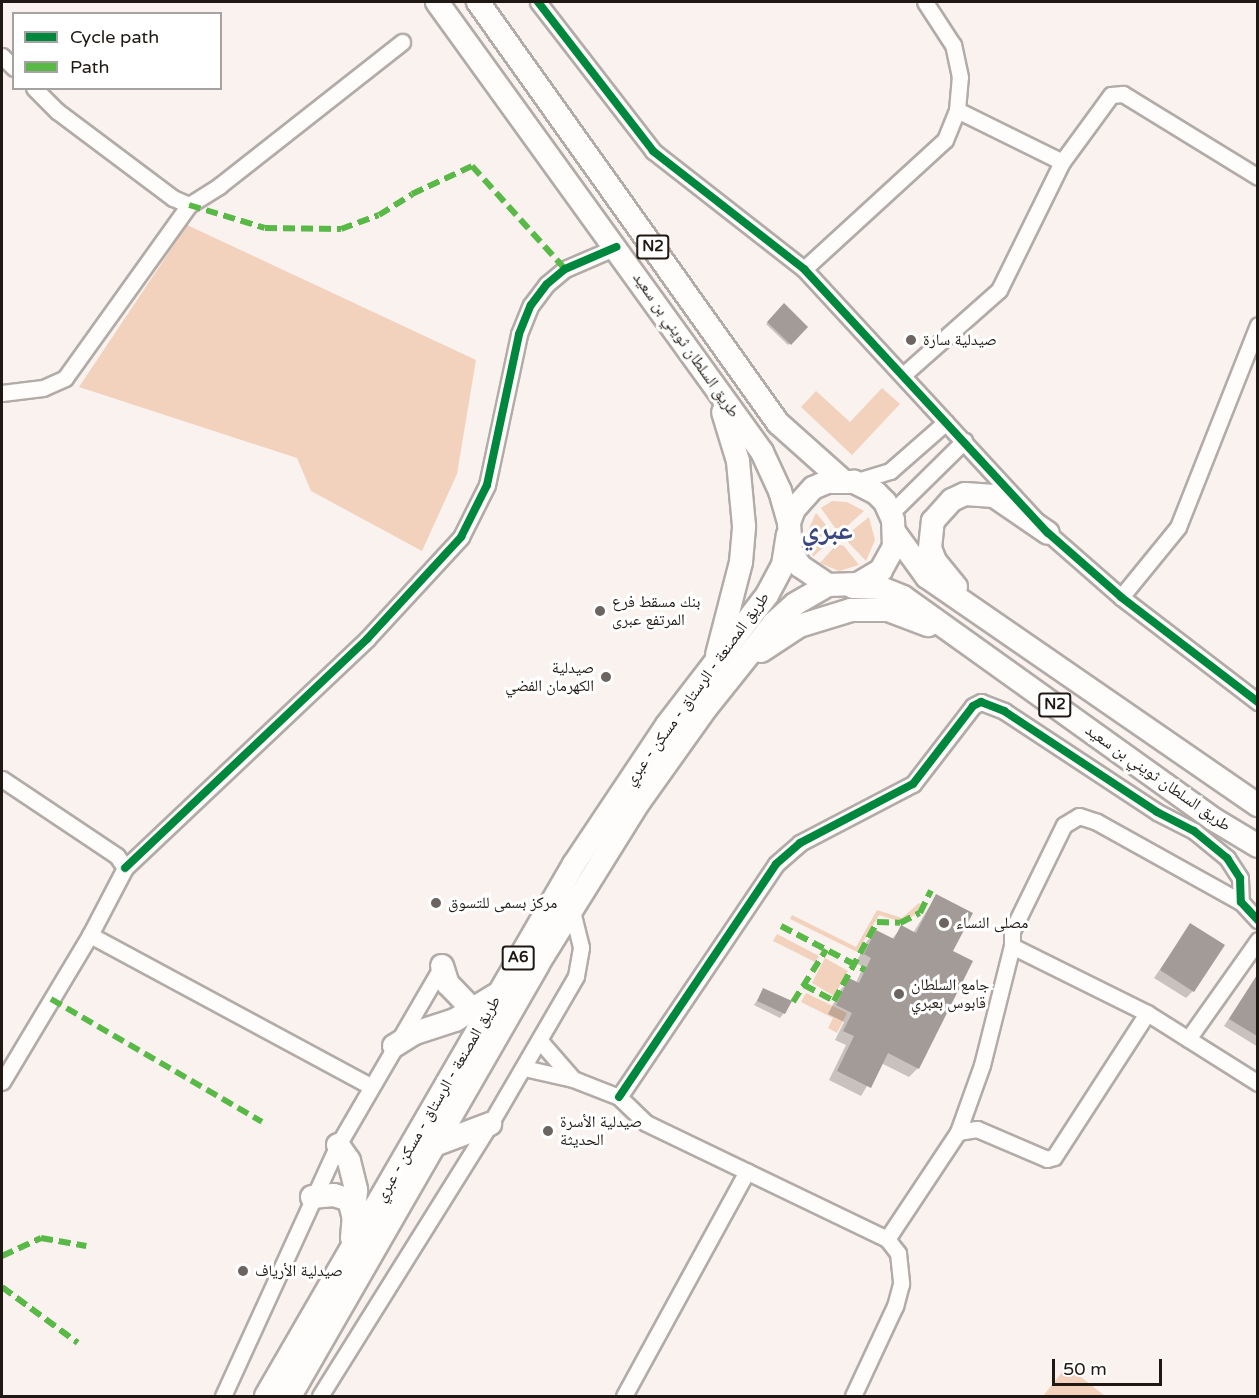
<!DOCTYPE html>
<meta charset="utf-8">
<style>
body{margin:0}
#map{position:relative;width:1259px;height:1398px;overflow:hidden;background:#faf2ee;font-family:"Varela Round","Noto Naskh Arabic",sans-serif}
div>[style]{position:absolute}
[style*='--x']{left:calc(var(--x)*1px);top:calc(var(--y)*1px);width:calc(var(--w)*1px);rotate:calc(var(--a)*1deg)}
.green>*{inset:0;background:#f2d2bc}
.shadow>*{inset:0;background:#0003}
.building>*{inset:0;background:#a29b97}
.roads{filter:drop-shadow(2px 0 #b2aba7) drop-shadow(-2px 0 #b2aba7) drop-shadow(0 2px #b2aba7) drop-shadow(0 -2px #b2aba7)}
.minor>*{height:15px;margin:-7.5px;padding:0 7.5px;transform-origin:7.5px;border-radius:7.5px;background:#fefdfc}
.highway>*{height:22px;margin:-11px;padding:0 11px;transform-origin:11px;border-radius:11px;background:#fefdfc}
.quiet>*{height:6px;margin-top:-3px;transform-origin:0;background:repeating-linear-gradient(90deg,#58b947 0 12px,transparent 0 18px)}
.cycleway>*{height:8px;margin:-4px;padding:0 4px;transform-origin:4px;border-radius:4px;background:#00873e}
.dots>*{width:16px;height:16px;translate:-50% -50%;box-sizing:border-box;border:3px solid #fff;border-radius:50%}
span{translate:-50% -50%;white-space:nowrap;text-align:center;line-height:1.15;-webkit-text-stroke:6px #fff;paint-order:stroke}
.shield-label span{padding:2px 4px;background:#fff;border:2px solid;border-radius:4px;-webkit-text-stroke-width:0}
.shield-label{font-size:15px;color:#1f1813;font-weight:700}
.poi-label{font-size:16px;color:#1f1813}
.left{translate:0 -50%;text-align:left}
.right{translate:-100% -50%;text-align:right}
.street-label{font-size:16px;color:#1f1813}
.town-label{font-size:28px;color:#394681;font-weight:700}
.frame{position:absolute;inset:0;border:3px solid #1f1813;pointer-events:none}
.legend{position:absolute;left:12px;top:12px;width:210px;height:78px;box-sizing:border-box;background:#fff;border:2px solid #a5a3a1;margin:0;padding:8px 10px;list-style:none;font-size:18px;color:#1f1813}
.legend li{display:flex;align-items:center;gap:12px;height:30px}
.legend b{width:30px;border:2px solid #a5a3a1}
.scale{position:absolute;left:1052px;top:1359px;width:110px;height:27px;box-sizing:border-box;border:3px solid #1f1813;border-top:0;padding-left:8px;font-size:18px;line-height:21px;white-space:nowrap;color:#1f1813;-webkit-text-stroke:4px #fff;paint-order:stroke}
</style>
<div id="map">
<div class="green">
<i style="clip-path:polygon(187px 225px,476px 360px,457px 474px,422px 551px,311px 491px,297px 458px,79px 387px)"></i>
<i style="clip-path:polygon(882px 388px,900px 404px,852px 455px,801px 407px,816px 391px,850px 422px)"></i>
<i style="clip-path:polygon(832px 501px,847px 502px,864px 511px,844px 529px,835px 528px,821px 508px)"></i>
<i style="clip-path:polygon(816px 513px,833px 533px,832px 539px,813px 557px,807px 533px)"></i>
<i style="clip-path:polygon(869px 517px,875px 540px,866px 561px,848px 542px,849px 533px)"></i>
<i style="clip-path:polygon(837px 544px,844px 546px,859px 565px,839px 571px,820px 563px)"></i>
<i style="clip-path:polygon(919px 903px,923px 905px,920px 912px,902px 922px,879px 915px,857px 952px,790px 919px,792px 915px,856px 947px,877px 910px,902px 918px)"></i>
<i style="clip-path:polygon(777px 934px,819px 956px,815px 962px,773px 941px)"></i>
<i style="clip-path:polygon(825px 958px,848px 971px,834px 996px,812px 983px)"></i>
<i style="clip-path:polygon(806px 993px,847px 1013px,837px 1033px,828px 1028px,833px 1018px,801px 1002px)"></i>
<i style="clip-path:polygon(1067px 1366px,1105px 1396px,1043px 1396px)"></i>
</div>
<div class="shadow">
<i style="clip-path:polygon(784px 306px,806px 327px,788px 345px,766px 324px)"></i>
<i style="clip-path:polygon(936px 896px,951px 952px,918px 1068px,909px 1077px,881px 1063px,861px 1096px,829px 1080px,846px 1045px,835px 1040px,844px 1022px,828px 1014px,841px 989px,850px 980px,856px 983px,863px 967px,856px 963px,867px 941px,876px 932px,891px 940px,902px 927px,913px 933px)"></i>
<i style="clip-path:polygon(1190px 925px,1193px 991px,1186px 998px,1154px 978px)"></i>
<i style="clip-path:polygon(1258px 974px,1258px 1047px,1224px 1026px)"></i>
<i style="clip-path:polygon(764px 990px,784px 1013px,780px 1018px,754px 1005px)"></i>
</div>
<div class="building">
<i style="clip-path:polygon(784px 303px,808px 327px,791px 345px,767px 322px)"></i>
<i style="clip-path:polygon(936px 894px,973px 913px,953px 951px,973px 961px,919px 1069px,888px 1053px,871px 1088px,837px 1071px,854px 1036px,843px 1031px,852px 1013px,836px 1005px,849px 978px,859px 983px,871px 958px,864px 954px,876px 930px,894px 939px,901px 925px,916px 933px)"></i>
<i style="clip-path:polygon(1190px 923px,1225px 945px,1194px 992px,1160px 970px)"></i>
<i style="clip-path:polygon(1257px 975px,1257px 1036px,1229px 1019px)"></i>
<i style="clip-path:polygon(763px 988px,792px 1001px,785px 1014px,757px 1001px)"></i>
</div>
<div class="roads">
<div class="minor">
<i style="--x:538;--y:2;--w:188;--a:52.3"></i>
<i style="--x:653;--y:151;--w:192;--a:38"></i>
<i style="--x:804;--y:269;--w:359;--a:47.3"></i>
<i style="--x:1048;--y:533;--w:97;--a:41.2"></i>
<i style="--x:1121;--y:597;--w:173;--a:37.5"></i>
<i style="--x:2;--y:56;--w:17;--a:45"></i>
<i style="--x:34;--y:88;--w:33;--a:45"></i>
<i style="--x:57;--y:111;--w:145;--a:36.9"></i>
<i style="--x:173;--y:198;--w:17;--a:24"></i>
<i style="--x:957;--y:110;--w:117;--a:26.3"></i>
<i style="--x:804;--y:269;--w:191;--a:-42.5"></i>
<i style="--x:945;--y:140;--w:32;--a:-68"></i>
<i style="--x:957;--y:110;--w:33;--a:-85"></i>
<i style="--x:960;--y:77;--w:33;--a:-102"></i>
<i style="--x:953;--y:45;--w:51;--a:-123.1"></i>
<i style="--x:903;--y:375;--w:128;--a:-41.5"></i>
<i style="--x:999;--y:290;--w:143;--a:-63.8"></i>
<i style="--x:1062;--y:162;--w:83;--a:-53.8"></i>
<i style="--x:1111;--y:95;--w:12;--a:-5"></i>
<i style="--x:1123;--y:94;--w:158;--a:31.6"></i>
<i style="--x:2;--y:393;--w:41;--a:-7"></i>
<i style="--x:43;--y:388;--w:24;--a:-24"></i>
<i style="--x:65;--y:378;--w:213;--a:-54.4"></i>
<i style="--x:189;--y:205;--w:36;--a:-32"></i>
<i style="--x:219;--y:186;--w:233;--a:-38.2"></i>
<i style="--x:854;--y:482;--w:38;--a:-17"></i>
<i style="--x:890;--y:471;--w:74;--a:-41.2"></i>
<i style="--x:891;--y:513;--w:103;--a:-44.6"></i>
<i style="--x:1121;--y:597;--w:90;--a:-50.8"></i>
<i style="--x:1178;--y:527;--w:217;--a:-68.4"></i>
<i style="--x:2;--y:779;--w:138;--a:33.8"></i>
<i style="--x:117;--y:856;--w:14;--a:56"></i>
<i style="--x:125;--y:868;--w:76;--a:117.6"></i>
<i style="--x:90;--y:935;--w:171;--a:120.9"></i>
<i style="--x:125;--y:868;--w:333;--a:-43.4"></i>
<i style="--x:367;--y:639;--w:139;--a:-47.3"></i>
<i style="--x:461;--y:537;--w:58;--a:-63.4"></i>
<i style="--x:487;--y:485;--w:154;--a:-78"></i>
<i style="--x:519;--y:334;--w:31;--a:-68"></i>
<i style="--x:531;--y:305;--w:26;--a:-53"></i>
<i style="--x:547;--y:284;--w:23;--a:-40"></i>
<i style="--x:565;--y:269;--w:56;--a:-23.3"></i>
<i style="--x:90;--y:935;--w:318;--a:28.3"></i>
<i style="--x:1012;--y:946;--w:151;--a:26.4"></i>
<i style="--x:1147;--y:1013;--w:131;--a:32.2"></i>
<i style="--x:1188;--y:1039;--w:121;--a:-54.7"></i>
<i style="--x:540;--y:1041;--w:50;--a:49"></i>
<i style="--x:524;--y:1068;--w:50;--a:12.7"></i>
<i style="--x:573;--y:1079;--w:49;--a:21.4"></i>
<i style="--x:619;--y:1097;--w:37;--a:44"></i>
<i style="--x:646;--y:1123;--w:267;--a:25.7"></i>
<i style="--x:887;--y:1239;--w:18;--a:52"></i>
<i style="--x:898;--y:1253;--w:31;--a:84"></i>
<i style="--x:901;--y:1284;--w:23;--a:105"></i>
<i style="--x:895;--y:1306;--w:99;--a:115"></i>
<i style="--x:619;--y:1097;--w:281;--a:-56"></i>
<i style="--x:776;--y:864;--w:32;--a:-41"></i>
<i style="--x:800;--y:843;--w:127;--a:-27.6"></i>
<i style="--x:913;--y:784;--w:98;--a:-52.4"></i>
<i style="--x:973;--y:706;--w:9;--a:-27"></i>
<i style="--x:981;--y:702;--w:25;--a:21"></i>
<i style="--x:1004;--y:711;--w:183;--a:33.4"></i>
<i style="--x:1157;--y:812;--w:42;--a:27.2"></i>
<i style="--x:1194;--y:831;--w:43;--a:39.3"></i>
<i style="--x:1227;--y:858;--w:24;--a:57"></i>
<i style="--x:1240;--y:878;--w:24;--a:88"></i>
<i style="--x:1241;--y:902;--w:25;--a:47"></i>
<i style="--x:958;--y:1132;--w:19;--a:-9"></i>
<i style="--x:977;--y:1129;--w:76;--a:23.2"></i>
<i style="--x:1047;--y:1159;--w:7;--a:-16"></i>
<i style="--x:1054;--y:1157;--w:171;--a:-57.1"></i>
<i style="--x:887;--y:1239;--w:128;--a:-56.4"></i>
<i style="--x:958;--y:1132;--w:71;--a:-70.3"></i>
<i style="--x:982;--y:1065;--w:123;--a:-75.9"></i>
<i style="--x:1012;--y:946;--w:15;--a:-90"></i>
<i style="--x:1012;--y:931;--w:118;--a:-63.9"></i>
<i style="--x:1064;--y:825;--w:17;--a:-31"></i>
<i style="--x:1079;--y:816;--w:19;--a:18"></i>
<i style="--x:1097;--y:822;--w:165;--a:29.1"></i>
<i style="--x:223;--y:1396;--w:276;--a:-65.4"></i>
<i style="--x:338;--y:1145;--w:207;--a:-59.8"></i>
<i style="--x:320;--y:1396;--w:321;--a:-58"></i>
<i style="--x:490;--y:1124;--w:171;--a:-59.8"></i>
<i style="--x:576;--y:976;--w:29;--a:-80"></i>
<i style="--x:581;--y:947;--w:41;--a:-104"></i>
<i style="--x:624;--y:1396;--w:256;--a:-61.3"></i>
</div>
<div class="highway">
<i style="--x:437;--y:2;--w:555;--a:54.16"></i>
<i style="--x:762;--y:452;--w:43;--a:65.2"></i>
<i style="--x:780;--y:491;--w:33;--a:74"></i>
<i style="--x:789;--y:523;--w:29;--a:86"></i>
<i style="--x:791;--y:552;--w:17;--a:57"></i>
<i style="--x:800;--y:566;--w:34;--a:34"></i>
<i style="--x:828;--y:585;--w:30;--a:-2"></i>
<i style="--x:858;--y:584;--w:27;--a:-31"></i>
<i style="--x:881;--y:570;--w:26;--a:-61"></i>
<i style="--x:894;--y:547;--w:27;--a:-92"></i>
<i style="--x:893;--y:520;--w:20;--a:-114"></i>
<i style="--x:885;--y:502;--w:13;--a:-135"></i>
<i style="--x:876;--y:493;--w:25;--a:-153"></i>
<i style="--x:854;--y:482;--w:27;--a:180"></i>
<i style="--x:827;--y:482;--w:15;--a:157"></i>
<i style="--x:813;--y:488;--w:28;--a:132"></i>
<i style="--x:794;--y:509;--w:15;--a:110"></i>
<i style="--x:478;--y:2;--w:517;--a:54.53"></i>
<i style="--x:778;--y:423;--w:86;--a:41.7"></i>
<i style="--x:895;--y:533;--w:54;--a:54"></i>
<i style="--x:927;--y:577;--w:402;--a:34.6"></i>
<i style="--x:853;--y:587;--w:28;--a:2"></i>
<i style="--x:881;--y:588;--w:24;--a:22"></i>
<i style="--x:903;--y:597;--w:381;--a:35.6"></i>
<i style="--x:1213;--y:819;--w:52;--a:31"></i>
<i style="--x:956;--y:587;--w:33;--a:-129"></i>
<i style="--x:935;--y:561;--w:14;--a:-111"></i>
<i style="--x:930;--y:548;--w:27;--a:-84"></i>
<i style="--x:933;--y:521;--w:28;--a:-48"></i>
<i style="--x:952;--y:500;--w:14;--a:-25"></i>
<i style="--x:965;--y:494;--w:29;--a:4"></i>
<i style="--x:994;--y:496;--w:65;--a:34.4"></i>
<i style="--x:761;--y:651;--w:45;--a:-33.3"></i>
<i style="--x:799;--y:626;--w:54;--a:-17.1"></i>
<i style="--x:851;--y:610;--w:37;--a:0"></i>
<i style="--x:888;--y:610;--w:43;--a:20.6"></i>
<i style="--x:717;--y:655;--w:96;--a:-75.5"></i>
<i style="--x:741;--y:562;--w:36;--a:-85"></i>
<i style="--x:744;--y:526;--w:65;--a:-95.3"></i>
<i style="--x:738;--y:461;--w:51;--a:-107"></i>
<i style="--x:442;--y:966;--w:19;--a:72"></i>
<i style="--x:448;--y:984;--w:35;--a:46"></i>
<i style="--x:394;--y:1046;--w:25;--a:-32"></i>
<i style="--x:415;--y:1033;--w:42;--a:-18"></i>
<i style="--x:455;--y:1020;--w:48;--a:-31.4"></i>
<i style="--x:437;--y:1144;--w:57;--a:-20.7"></i>
<i style="--x:338;--y:1145;--w:19;--a:55"></i>
<i style="--x:349;--y:1161;--w:30;--a:76"></i>
<i style="--x:356;--y:1190;--w:48;--a:94.8"></i>
<i style="--x:312;--y:1197;--w:22;--a:-5"></i>
<i style="--x:334;--y:1195;--w:16;--a:18"></i>
<i style="--x:349;--y:1200;--w:20;--a:75"></i>
<i style="--x:266;--y:1396;--w:615;--a:-59.93"></i>
<i style="--x:574;--y:864;--w:167;--a:-56.2"></i>
<i style="--x:667;--y:725;--w:164;--a:-52.4"></i>
<i style="--x:767;--y:595;--w:34;--a:-62"></i>
<i style="--x:783;--y:565;--w:30;--a:-81"></i>
<i style="--x:290;--y:1396;--w:498;--a:-60.1"></i>
<i style="--x:538;--y:964;--w:191;--a:-58.1"></i>
<i style="--x:639;--y:802;--w:115;--a:-54.5"></i>
<i style="--x:706;--y:708;--w:109;--a:-51.3"></i>
<i style="--x:774;--y:623;--w:28;--a:-42"></i>
<i style="--x:795;--y:604;--w:38;--a:-30"></i>
</div>
</div>
<div class="quiet">
<i style="--x:189;--y:205;--w:79;--a:16.8"></i>
<i style="--x:265;--y:228;--w:76;--a:0.8"></i>
<i style="--x:341;--y:229;--w:40;--a:-20.2"></i>
<i style="--x:379;--y:215;--w:39;--a:-32"></i>
<i style="--x:412;--y:194;--w:66;--a:-25"></i>
<i style="--x:472;--y:166;--w:139;--a:47.9"></i>
<i style="--x:781;--y:926;--w:95;--a:27.6"></i>
<i style="--x:804;--y:985;--w:34;--a:28"></i>
<i style="--x:834;--y:1001;--w:90;--a:-61.4"></i>
<i style="--x:877;--y:922;--w:23;--a:2"></i>
<i style="--x:900;--y:923;--w:22;--a:-27"></i>
<i style="--x:920;--y:913;--w:25;--a:-64"></i>
<i style="--x:51;--y:999;--w:244;--a:30.2"></i>
<i style="--x:793;--y:1002;--w:62;--a:-57.6"></i>
<i style="--x:2;--y:1256;--w:43;--a:-24.8"></i>
<i style="--x:41;--y:1238;--w:46;--a:10.1"></i>
<i style="--x:2;--y:1287;--w:94;--a:36.4"></i>
</div>
<div class="cycleway">
<i style="--x:538;--y:2;--w:188;--a:52.3"></i>
<i style="--x:653;--y:151;--w:192;--a:38"></i>
<i style="--x:804;--y:269;--w:359;--a:47.3"></i>
<i style="--x:1048;--y:533;--w:97;--a:41.2"></i>
<i style="--x:1121;--y:597;--w:173;--a:37.5"></i>
<i style="--x:125;--y:868;--w:333;--a:-43.4"></i>
<i style="--x:367;--y:639;--w:139;--a:-47.3"></i>
<i style="--x:461;--y:537;--w:58;--a:-63.4"></i>
<i style="--x:487;--y:485;--w:154;--a:-78"></i>
<i style="--x:519;--y:334;--w:31;--a:-68"></i>
<i style="--x:531;--y:305;--w:26;--a:-53"></i>
<i style="--x:547;--y:284;--w:23;--a:-40"></i>
<i style="--x:565;--y:269;--w:56;--a:-23.3"></i>
<i style="--x:619;--y:1097;--w:281;--a:-56"></i>
<i style="--x:776;--y:864;--w:32;--a:-41"></i>
<i style="--x:800;--y:843;--w:127;--a:-27.6"></i>
<i style="--x:913;--y:784;--w:98;--a:-52.4"></i>
<i style="--x:973;--y:706;--w:9;--a:-27"></i>
<i style="--x:981;--y:702;--w:25;--a:21"></i>
<i style="--x:1004;--y:711;--w:183;--a:33.4"></i>
<i style="--x:1157;--y:812;--w:42;--a:27.2"></i>
<i style="--x:1194;--y:831;--w:43;--a:39.3"></i>
<i style="--x:1227;--y:858;--w:24;--a:57"></i>
<i style="--x:1240;--y:878;--w:24;--a:88"></i>
<i style="--x:1241;--y:902;--w:25;--a:47"></i>
</div>
<div class="dots">
<i style="left:911px;top:340px;background:#6c6460"></i>
<i style="left:600px;top:611px;background:#6c6460"></i>
<i style="left:606px;top:677px;background:#6c6460"></i>
<i style="left:436px;top:903px;background:#6c6460"></i>
<i style="left:944px;top:923px;background:#6c6460"></i>
<i style="left:899px;top:994px;background:#6c6460"></i>
<i style="left:548px;top:1131px;background:#6c6460"></i>
<i style="left:243px;top:1271px;background:#6c6460"></i>
</div>
<div class="shield-label">
<span style="left:653px;top:247px">N2</span>
<span style="left:1055px;top:705px">N2</span>
<span style="left:518px;top:958px">A6</span>
</div>
<div class="poi-label">
<span class="left" style="left:923px;top:340px">صيدلية سارة</span>
<span class="left" style="left:612px;top:611px">بنك مسقط فرع<br>المرتفع عبرى</span>
<span class="right" style="left:594px;top:677px">صيدلية<br>الكهرمان الفضي</span>
<span class="left" style="left:448px;top:903px">مركز بسمى للتسوق</span>
<span class="left" style="left:956px;top:923px">مصلى النساء</span>
<span class="left" style="left:911px;top:994px">جامع السلطان<br>قابوس بعبري</span>
<span class="left" style="left:560px;top:1131px">صيدلية الأسرة<br>الحديثة</span>
<span class="left" style="left:255px;top:1271px">صيدلية الأرياف</span>
</div>
<div class="street-label">
<span style="left:686px;top:345px;rotate:55deg">طريق السلطان ثويني بن سعيد</span>
<span style="left:697px;top:689px;rotate:-54deg">طريق المصنعة - الرستاق - مسكن - عبري</span>
<span style="left:1158px;top:778px;rotate:35deg">طريق السلطان ثويني بن سعيد</span>
<span style="left:438px;top:1099px;rotate:-60deg">طريق المصنعة - الرستاق - مسكن - عبري</span>
</div>
<div class="town-label">
<span style="left:827px;top:530px">عبري</span>
</div>
<div class="frame"></div>
<ul class="legend">
<li><b style="height:8px;background:#00873e"></b>Cycle path</li>
<li><b style="height:8px;background:#58b947"></b>Path</li>
</ul>
<div class="scale">50 m</div>
</div>
